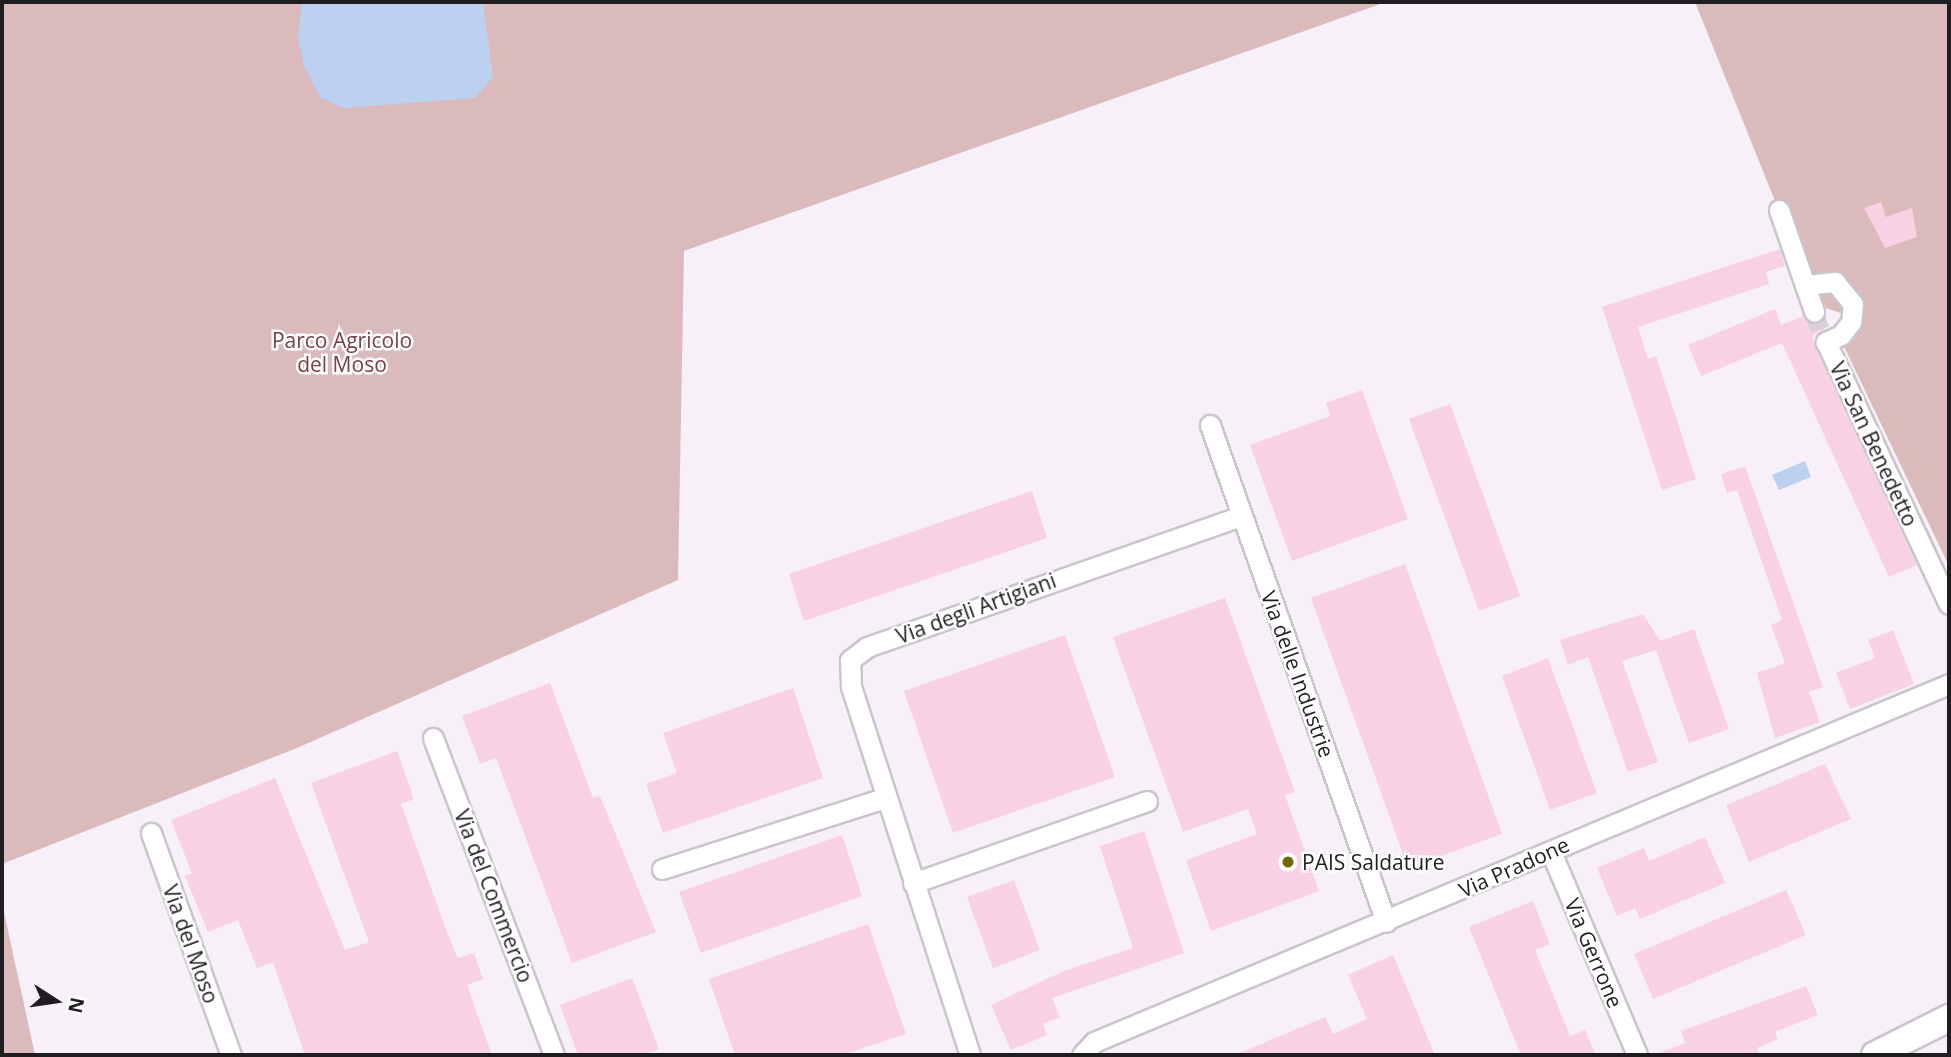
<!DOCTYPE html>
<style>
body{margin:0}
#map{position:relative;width:1951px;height:1057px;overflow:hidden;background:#f7f0f9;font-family:"Open Sans",sans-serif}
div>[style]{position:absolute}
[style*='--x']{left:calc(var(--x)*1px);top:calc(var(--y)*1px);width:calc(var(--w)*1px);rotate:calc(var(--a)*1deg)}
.green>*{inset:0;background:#dababa}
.water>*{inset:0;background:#bcd0f0}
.building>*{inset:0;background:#f8d1e4}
.street-tunnel>*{height:19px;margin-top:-9.5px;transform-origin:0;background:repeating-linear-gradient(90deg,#d7d0d9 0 19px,transparent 0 29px)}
.roads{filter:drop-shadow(2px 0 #cbc4cd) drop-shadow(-2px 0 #cbc4cd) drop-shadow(0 2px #cbc4cd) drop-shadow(0 -2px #cbc4cd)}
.street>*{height:19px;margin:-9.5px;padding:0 9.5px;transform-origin:9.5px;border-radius:9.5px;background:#fff}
.secondary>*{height:26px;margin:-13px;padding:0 13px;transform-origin:13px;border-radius:13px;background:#fff}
.dots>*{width:19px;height:19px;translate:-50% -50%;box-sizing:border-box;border:4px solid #fff;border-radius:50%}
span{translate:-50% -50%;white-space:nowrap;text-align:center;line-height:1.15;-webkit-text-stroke:5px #fff;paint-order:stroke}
.park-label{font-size:21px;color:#794043}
.street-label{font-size:21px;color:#201d21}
.poi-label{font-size:21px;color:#201d21}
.left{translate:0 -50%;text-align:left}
.frame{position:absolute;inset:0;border:4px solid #201d21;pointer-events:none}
.north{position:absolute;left:21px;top:966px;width:70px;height:70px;-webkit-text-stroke:5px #fff;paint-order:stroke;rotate:102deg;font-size:19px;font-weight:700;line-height:28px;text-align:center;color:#201d21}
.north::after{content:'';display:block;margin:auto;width:24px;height:32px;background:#201d21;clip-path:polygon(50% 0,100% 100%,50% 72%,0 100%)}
</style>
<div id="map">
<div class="green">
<i style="clip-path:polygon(2px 2px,1386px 2px,684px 251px,678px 580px,297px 748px,2px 864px)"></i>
<i style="clip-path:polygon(1695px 2px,1949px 2px,1949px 566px,1838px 334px,1846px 315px,1826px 308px,1804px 263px,1799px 231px,1785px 226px)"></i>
<i style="clip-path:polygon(2px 903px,35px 1055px,2px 1055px)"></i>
</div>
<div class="water">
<i style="clip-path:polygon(302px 2px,483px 2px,493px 77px,475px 98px,343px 108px,320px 97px,304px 66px,298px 37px)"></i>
<i style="clip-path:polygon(1805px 461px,1811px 477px,1779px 490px,1772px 475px)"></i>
</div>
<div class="building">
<i style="clip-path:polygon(1881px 202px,1886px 217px,1912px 208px,1917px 237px,1885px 248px,1864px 208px)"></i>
<i style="clip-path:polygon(1780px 249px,1785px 266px,1766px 272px,1769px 284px,1638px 327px,1648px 359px,1656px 356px,1696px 479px,1662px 490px,1602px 307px)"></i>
<i style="clip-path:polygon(1775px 309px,1781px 325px,1803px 316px,1811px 323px,1822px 320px,1825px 329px,1813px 335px,1815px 347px,1917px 565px,1889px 577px,1782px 343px,1701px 376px,1688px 345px)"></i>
<i style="clip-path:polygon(1362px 390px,1408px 519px,1292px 561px,1250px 445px,1330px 416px,1326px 403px)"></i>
<i style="clip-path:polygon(1450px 404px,1520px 596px,1479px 611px,1409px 419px)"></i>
<i style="clip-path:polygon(1745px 466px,1823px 687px,1809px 692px,1820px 722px,1775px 738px,1757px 673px,1785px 663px,1771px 625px,1782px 620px,1737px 490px,1727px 493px,1721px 474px)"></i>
<i style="clip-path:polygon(1032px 491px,1047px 538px,804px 621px,789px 574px)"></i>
<i style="clip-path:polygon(1405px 564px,1502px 834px,1408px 868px,1311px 598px)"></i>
<i style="clip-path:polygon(1225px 598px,1295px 792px,1285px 795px,1319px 891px,1211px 931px,1186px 860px,1257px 834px,1248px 809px,1183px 832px,1113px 637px)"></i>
<i style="clip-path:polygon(1643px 614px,1660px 641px,1694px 629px,1729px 729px,1689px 743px,1656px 650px,1622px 661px,1658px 762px,1628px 772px,1588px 657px,1568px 665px,1560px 640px)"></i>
<i style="clip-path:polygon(1893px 630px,1914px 684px,1850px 709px,1836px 673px,1875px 658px,1868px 640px)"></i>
<i style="clip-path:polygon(1065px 635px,1115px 777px,953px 833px,904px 691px)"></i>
<i style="clip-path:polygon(1548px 658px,1597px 793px,1550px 810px,1502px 676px)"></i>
<i style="clip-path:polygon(550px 683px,593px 798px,600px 796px,656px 932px,572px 963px,496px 758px,480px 764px,462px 716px)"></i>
<i style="clip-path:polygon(793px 688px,823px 778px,663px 833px,646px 784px,677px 773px,663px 733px)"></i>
<i style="clip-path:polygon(397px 751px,414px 799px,401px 804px,448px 935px,458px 958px,474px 953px,483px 979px,467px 985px,492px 1055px,305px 1055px,273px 962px,257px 968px,238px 920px,208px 932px,185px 876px,192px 873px,171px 820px,275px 778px,345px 950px,369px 942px,311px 783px)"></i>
<i style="clip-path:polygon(1825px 764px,1851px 819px,1749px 862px,1726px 805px)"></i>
<i style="clip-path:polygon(1144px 831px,1184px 953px,1052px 998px,1060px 1017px,1043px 1024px,1047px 1035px,1011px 1050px,991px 1005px,1064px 971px,1133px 948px,1100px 846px)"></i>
<i style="clip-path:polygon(842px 835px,862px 896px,701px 953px,679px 892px)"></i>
<i style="clip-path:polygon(1705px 837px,1725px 883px,1640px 919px,1635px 908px,1617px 916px,1597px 868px,1644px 848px,1649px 861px)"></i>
<i style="clip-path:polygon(1014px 880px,1040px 950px,993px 968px,967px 897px)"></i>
<i style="clip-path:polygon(1786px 890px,1806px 935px,1653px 999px,1634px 954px)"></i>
<i style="clip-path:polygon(1533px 901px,1550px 944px,1535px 950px,1570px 1036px,1585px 1030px,1596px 1055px,1521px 1055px,1469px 927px)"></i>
<i style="clip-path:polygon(868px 924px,906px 1034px,842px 1055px,735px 1055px,709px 979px)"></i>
<i style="clip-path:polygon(1393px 955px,1435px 1055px,1235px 1055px,1325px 1017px,1333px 1034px,1367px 1019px,1348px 975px)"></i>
<i style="clip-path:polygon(632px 978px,659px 1049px,644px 1055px,578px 1055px,560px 1005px)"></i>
<i style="clip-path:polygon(1806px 986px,1818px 1015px,1775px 1032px,1778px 1039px,1757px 1048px,1760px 1055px,1655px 1055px,1685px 1043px,1681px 1031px)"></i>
</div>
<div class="street-tunnel">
<i style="--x:1814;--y:311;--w:22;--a:72"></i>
</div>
<div class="roads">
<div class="street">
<i style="--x:1779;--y:210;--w:79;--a:70.9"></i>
<i style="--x:1805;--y:285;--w:30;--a:-6"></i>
<i style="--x:1835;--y:282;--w:28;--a:51"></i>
<i style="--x:1853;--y:304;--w:18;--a:96"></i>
<i style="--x:1851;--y:322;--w:16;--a:128"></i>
<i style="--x:1841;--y:335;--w:17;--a:155"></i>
<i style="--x:1826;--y:342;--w:289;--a:64.9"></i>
<i style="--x:1805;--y:285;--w:28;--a:71"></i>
<i style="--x:1210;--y:425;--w:527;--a:70.5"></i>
<i style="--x:433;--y:738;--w:339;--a:69.1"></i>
<i style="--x:151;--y:833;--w:236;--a:70.2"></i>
<i style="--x:1551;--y:852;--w:220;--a:67"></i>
<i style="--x:662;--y:869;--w:234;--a:-17.7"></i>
<i style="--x:913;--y:883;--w:248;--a:-19.3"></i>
<i style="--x:970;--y:1055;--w:388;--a:-107.9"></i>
<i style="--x:851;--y:686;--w:26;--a:-92"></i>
<i style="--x:850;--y:660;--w:21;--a:-37"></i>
<i style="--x:867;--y:647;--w:397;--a:-19.3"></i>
<i style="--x:1082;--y:1055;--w:18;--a:-47"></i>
<i style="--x:1094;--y:1042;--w:927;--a:-22.72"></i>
</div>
<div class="secondary">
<i style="--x:1875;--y:1055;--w:83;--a:-26.6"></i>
</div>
</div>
<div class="dots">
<i style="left:1288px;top:862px;background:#706902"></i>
</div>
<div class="park-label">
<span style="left:342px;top:352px">Parco Agricolo<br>del Moso</span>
</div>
<div class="street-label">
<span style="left:1874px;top:444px;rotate:65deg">Via San Benedetto</span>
<span style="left:976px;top:608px;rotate:-20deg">Via degli Artigiani</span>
<span style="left:1298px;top:674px;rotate:70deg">Via delle Industrie</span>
<span style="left:1514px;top:867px;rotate:-24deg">Via Pradone</span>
<span style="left:494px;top:896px;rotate:69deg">Via del Commercio</span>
<span style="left:191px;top:944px;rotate:70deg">Via del Moso</span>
<span style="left:1594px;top:953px;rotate:67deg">Via Gerrone</span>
</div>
<div class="poi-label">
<span class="left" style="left:1302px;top:862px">PAIS Saldature</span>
</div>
<div class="frame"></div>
<div class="north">N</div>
</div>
